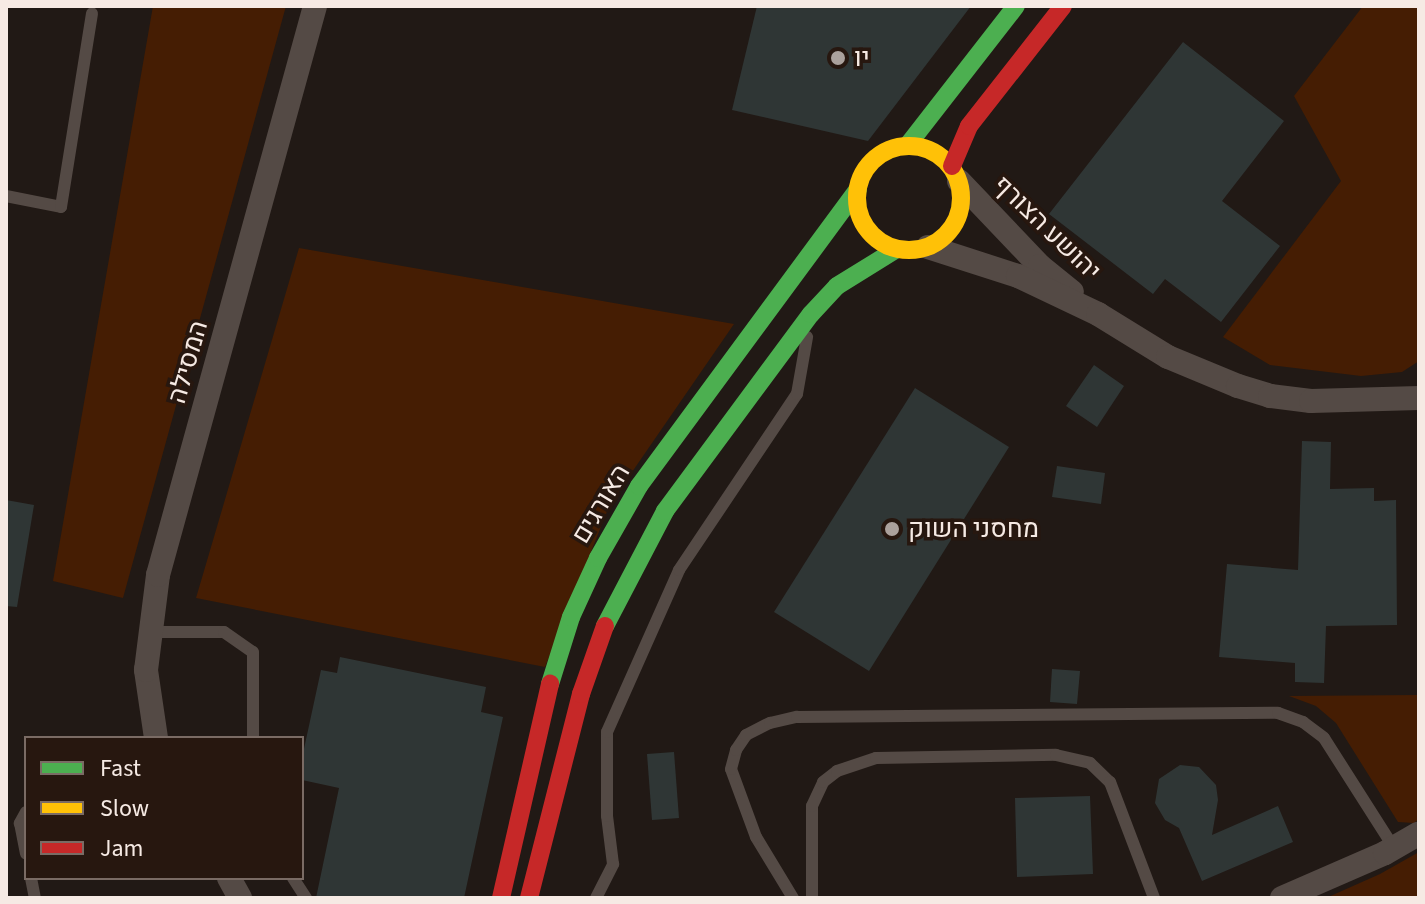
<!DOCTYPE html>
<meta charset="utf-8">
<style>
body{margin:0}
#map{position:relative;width:1425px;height:904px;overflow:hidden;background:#211915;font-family:"Source Sans 3",Heebo,sans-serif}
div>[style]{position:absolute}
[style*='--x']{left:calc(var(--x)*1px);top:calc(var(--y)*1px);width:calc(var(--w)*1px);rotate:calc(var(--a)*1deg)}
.green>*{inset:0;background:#451d03}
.building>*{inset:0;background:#2f3635}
.lane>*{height:12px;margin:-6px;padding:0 6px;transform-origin:6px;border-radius:6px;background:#544a45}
.street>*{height:24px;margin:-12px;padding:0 12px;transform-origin:12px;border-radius:12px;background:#544a45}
.fast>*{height:18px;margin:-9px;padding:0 9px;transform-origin:9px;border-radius:9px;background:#4caf50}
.slow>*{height:18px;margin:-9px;padding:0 9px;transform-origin:9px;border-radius:9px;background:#ffc107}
.slow>.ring{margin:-9px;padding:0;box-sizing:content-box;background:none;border:18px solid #ffc107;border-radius:50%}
.jam>*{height:18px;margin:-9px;padding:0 9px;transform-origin:9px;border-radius:9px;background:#c62828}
.dots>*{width:22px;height:22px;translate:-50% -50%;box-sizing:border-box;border:4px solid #27170f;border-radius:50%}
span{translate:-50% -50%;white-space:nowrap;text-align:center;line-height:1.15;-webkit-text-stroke:7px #27170f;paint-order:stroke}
.poi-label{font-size:26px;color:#f6eae4}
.left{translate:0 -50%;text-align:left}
.street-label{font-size:26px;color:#f6eae4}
.frame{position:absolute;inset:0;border:8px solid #f6eae4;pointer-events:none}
.legend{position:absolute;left:24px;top:736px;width:280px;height:144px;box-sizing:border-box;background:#27170f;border:2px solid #7a6b64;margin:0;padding:10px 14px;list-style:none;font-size:24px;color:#f6eae4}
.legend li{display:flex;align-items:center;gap:16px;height:40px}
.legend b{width:40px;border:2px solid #7a6b64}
</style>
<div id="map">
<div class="green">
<i style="clip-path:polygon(153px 6px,286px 6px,123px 598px,53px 581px)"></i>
<i style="clip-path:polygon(1363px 6px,1419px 6px,1419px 361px,1402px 372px,1361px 376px,1270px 365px,1223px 337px,1341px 181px,1294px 96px)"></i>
<i style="clip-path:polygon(299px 248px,734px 324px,610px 504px,545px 667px,196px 598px)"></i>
<i style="clip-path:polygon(1419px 695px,1419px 819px,1414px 823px,1398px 822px,1336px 723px,1316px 706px,1289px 696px)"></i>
<i style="clip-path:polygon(1419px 852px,1419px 898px,1326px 898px,1380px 874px)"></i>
</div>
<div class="building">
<i style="clip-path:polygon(757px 6px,971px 6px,868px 141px,732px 110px)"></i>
<i style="clip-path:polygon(1183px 42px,1284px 121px,1222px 201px,1280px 246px,1221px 322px,1165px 279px,1153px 294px,1049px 214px)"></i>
<i style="clip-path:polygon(1094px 365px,1124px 386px,1097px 427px,1066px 406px)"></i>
<i style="clip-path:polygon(915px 388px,1009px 447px,869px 671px,774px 612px)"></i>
<i style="clip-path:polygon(1302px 441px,1331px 442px,1330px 489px,1374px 488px,1374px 501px,1396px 500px,1397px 625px,1326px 626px,1324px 683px,1295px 682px,1295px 663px,1219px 657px,1227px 564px,1298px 570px)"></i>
<i style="clip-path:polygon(1057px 466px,1105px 473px,1101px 504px,1052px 497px)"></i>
<i style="clip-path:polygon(6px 500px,34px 505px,17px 607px,6px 606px)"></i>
<i style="clip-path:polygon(340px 657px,486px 687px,481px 712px,503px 717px,464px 898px,316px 898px,339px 788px,302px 780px,302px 758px,321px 670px,337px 673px)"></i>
<i style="clip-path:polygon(1052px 669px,1080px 671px,1077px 704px,1050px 702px)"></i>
<i style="clip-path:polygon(674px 752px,679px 818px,652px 820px,647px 754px)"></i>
<i style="clip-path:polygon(1180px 765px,1199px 767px,1216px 785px,1218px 800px,1212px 835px,1278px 806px,1293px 842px,1202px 881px,1179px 828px,1165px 820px,1155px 803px,1159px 779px)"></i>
<i style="clip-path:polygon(1090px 796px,1093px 874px,1017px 877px,1015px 798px)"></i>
</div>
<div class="lane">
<i style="--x:6;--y:196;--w:56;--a:11.3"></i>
<i style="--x:61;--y:207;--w:196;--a:-80.9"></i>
<i style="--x:149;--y:632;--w:75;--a:0"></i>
<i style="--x:224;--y:632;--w:35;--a:35"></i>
<i style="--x:253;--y:652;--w:86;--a:90"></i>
<i style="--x:26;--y:812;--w:13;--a:119"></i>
<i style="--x:20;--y:823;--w:31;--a:79"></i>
<i style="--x:31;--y:878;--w:20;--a:79"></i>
<i style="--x:293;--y:878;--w:24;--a:57"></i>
<i style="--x:596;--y:898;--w:38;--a:-63"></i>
<i style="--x:613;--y:864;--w:48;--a:-97.1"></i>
<i style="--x:607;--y:816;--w:84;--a:-90"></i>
<i style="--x:607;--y:732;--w:177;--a:-66"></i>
<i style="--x:679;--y:570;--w:212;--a:-56.2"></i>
<i style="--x:797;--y:394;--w:58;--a:-80"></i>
<i style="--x:793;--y:898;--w:71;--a:-121.2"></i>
<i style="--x:756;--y:837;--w:72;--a:-110.2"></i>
<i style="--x:731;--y:769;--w:20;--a:-75"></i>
<i style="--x:736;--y:750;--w:18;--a:-56"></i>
<i style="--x:746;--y:735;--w:27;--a:-27"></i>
<i style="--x:770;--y:723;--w:28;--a:-13"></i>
<i style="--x:797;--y:717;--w:481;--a:-0.5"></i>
<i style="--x:1278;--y:713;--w:27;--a:20"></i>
<i style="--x:1303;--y:722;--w:26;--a:37"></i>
<i style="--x:1324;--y:738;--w:130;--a:57.5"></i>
<i style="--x:812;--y:898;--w:92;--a:-90"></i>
<i style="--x:812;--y:806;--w:26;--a:-65"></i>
<i style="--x:823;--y:782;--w:18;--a:-38"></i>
<i style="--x:837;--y:771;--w:41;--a:-18.4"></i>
<i style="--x:876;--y:758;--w:180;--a:-1"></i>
<i style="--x:1056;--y:755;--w:35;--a:13"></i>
<i style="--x:1090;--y:763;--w:28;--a:44"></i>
<i style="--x:1110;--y:782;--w:124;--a:69.2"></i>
</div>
<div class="street">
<i style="--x:959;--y:181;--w:117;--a:46.4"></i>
<i style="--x:1040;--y:266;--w:41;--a:39.1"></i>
<i style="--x:928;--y:247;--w:95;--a:17.9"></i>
<i style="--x:1018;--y:276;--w:89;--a:25.4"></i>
<i style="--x:1098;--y:314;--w:82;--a:31.6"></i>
<i style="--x:1168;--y:357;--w:76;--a:22.5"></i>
<i style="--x:1238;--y:386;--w:34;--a:17"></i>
<i style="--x:1270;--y:396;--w:41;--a:7"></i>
<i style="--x:1311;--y:401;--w:108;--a:-1.6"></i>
<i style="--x:156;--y:738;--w:69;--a:-98.4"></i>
<i style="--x:146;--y:670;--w:96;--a:-82.8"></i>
<i style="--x:158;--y:575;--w:590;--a:-74.57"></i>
<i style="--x:229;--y:878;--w:23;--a:61"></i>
<i style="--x:1282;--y:898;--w:112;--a:-23.6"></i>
<i style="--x:1385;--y:853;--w:39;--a:-30"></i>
</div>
<div class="fast">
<i style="--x:907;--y:146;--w:177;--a:-52.1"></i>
<i style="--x:605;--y:626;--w:130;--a:-62.4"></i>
<i style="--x:665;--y:511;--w:245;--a:-53.5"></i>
<i style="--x:811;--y:314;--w:38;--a:-47"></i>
<i style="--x:837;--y:286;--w:70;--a:-31.7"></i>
<i style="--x:550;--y:684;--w:70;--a:-72.6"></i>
<i style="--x:571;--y:617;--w:65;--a:-65.4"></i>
<i style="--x:598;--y:558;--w:83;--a:-60.3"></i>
<i style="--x:639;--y:486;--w:369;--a:-53.6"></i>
</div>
<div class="slow">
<i class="ring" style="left:857px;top:146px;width:86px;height:86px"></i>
</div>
<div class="jam">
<i style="--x:952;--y:166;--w:43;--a:-67"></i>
<i style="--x:969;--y:126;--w:152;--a:-51.9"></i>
<i style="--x:501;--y:898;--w:220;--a:-77.1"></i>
<i style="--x:529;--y:898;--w:211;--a:-75.7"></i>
<i style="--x:581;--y:694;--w:72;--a:-70.6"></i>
</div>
<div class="dots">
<i style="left:838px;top:58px;background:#aba19c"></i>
<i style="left:892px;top:529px;background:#aba19c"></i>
</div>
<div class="poi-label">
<span class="left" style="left:854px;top:58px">יו</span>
<span class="left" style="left:908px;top:529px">מחסני השוק</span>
</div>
<div class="street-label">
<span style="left:1047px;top:228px;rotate:44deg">יהושע הצורף</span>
<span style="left:188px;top:362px;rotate:-74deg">המסילה</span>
<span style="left:601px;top:504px;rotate:-59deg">האורגים</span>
</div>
<div class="frame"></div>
<ul class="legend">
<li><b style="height:10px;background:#4caf50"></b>Fast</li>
<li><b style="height:10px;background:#ffc107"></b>Slow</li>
<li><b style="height:10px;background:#c62828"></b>Jam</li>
</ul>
</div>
